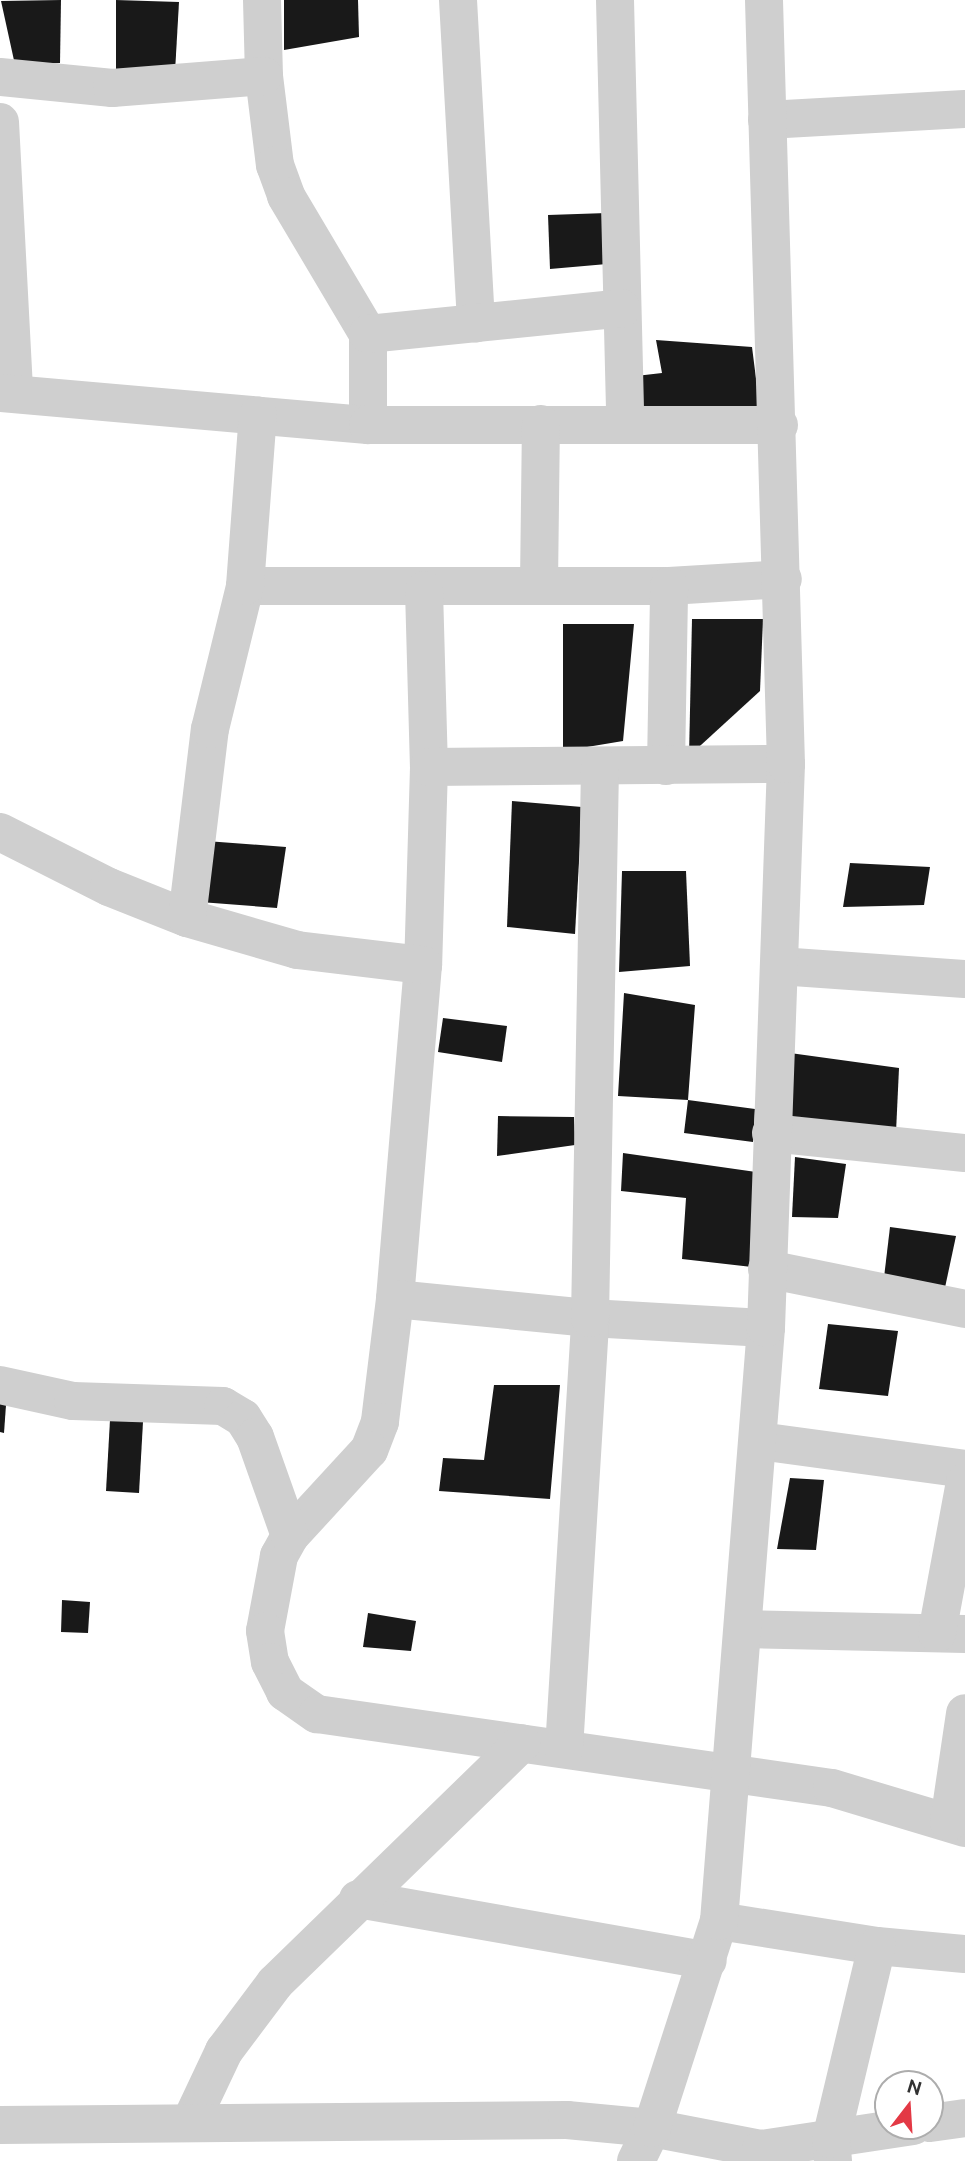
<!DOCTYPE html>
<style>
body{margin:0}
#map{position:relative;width:965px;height:2161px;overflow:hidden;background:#fff;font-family:Ubuntu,sans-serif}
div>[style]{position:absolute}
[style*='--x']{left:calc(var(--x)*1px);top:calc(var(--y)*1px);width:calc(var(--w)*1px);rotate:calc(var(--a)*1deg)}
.building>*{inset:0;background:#191919}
.street>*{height:38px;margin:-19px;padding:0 19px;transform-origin:19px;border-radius:19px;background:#cfcfcf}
span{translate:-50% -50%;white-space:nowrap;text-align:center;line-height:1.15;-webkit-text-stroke:7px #fff;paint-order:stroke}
.north{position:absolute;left:874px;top:2070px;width:70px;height:70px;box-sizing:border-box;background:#fff;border:2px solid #adadad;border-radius:50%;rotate:17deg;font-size:19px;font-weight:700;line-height:28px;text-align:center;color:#323232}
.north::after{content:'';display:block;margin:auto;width:24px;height:32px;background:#e33945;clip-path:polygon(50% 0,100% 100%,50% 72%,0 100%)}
</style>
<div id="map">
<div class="building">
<i style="clip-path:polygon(61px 0,60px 63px,15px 65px,1px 1px)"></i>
<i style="clip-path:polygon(116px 0,179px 2px,175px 72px,116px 76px)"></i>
<i style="clip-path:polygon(284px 0,358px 0,359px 37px,284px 50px)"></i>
<i style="clip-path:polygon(607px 213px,607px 264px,550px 269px,548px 215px)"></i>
<i style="clip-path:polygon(656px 340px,752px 347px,760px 410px,634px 408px,636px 376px,662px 373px)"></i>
<i style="clip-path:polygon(692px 619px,763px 619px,760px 691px,689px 756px)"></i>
<i style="clip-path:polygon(563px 624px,634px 624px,623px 741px,563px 751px)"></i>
<i style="clip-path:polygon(512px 801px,582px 807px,575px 934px,507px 927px)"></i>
<i style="clip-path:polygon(206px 841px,286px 847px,277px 908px,200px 902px)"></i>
<i style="clip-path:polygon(850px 863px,930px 867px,924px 905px,843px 907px)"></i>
<i style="clip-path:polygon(622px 871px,686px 871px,690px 966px,619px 972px)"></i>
<i style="clip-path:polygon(624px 993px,695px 1005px,688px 1100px,755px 1109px,753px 1142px,684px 1133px,688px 1100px,618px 1096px)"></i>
<i style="clip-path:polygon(443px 1018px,507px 1026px,502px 1062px,438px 1052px)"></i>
<i style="clip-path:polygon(790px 1053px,899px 1068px,896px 1132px,785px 1118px)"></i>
<i style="clip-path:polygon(498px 1116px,574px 1117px,575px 1145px,497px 1156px)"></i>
<i style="clip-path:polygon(623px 1153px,756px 1172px,752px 1267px,682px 1259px,686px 1198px,621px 1191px)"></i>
<i style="clip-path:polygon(795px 1157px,846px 1164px,838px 1218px,792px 1217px)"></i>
<i style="clip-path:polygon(890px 1227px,956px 1236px,943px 1297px,883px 1286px)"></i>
<i style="clip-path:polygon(828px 1324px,898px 1331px,888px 1396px,819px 1389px)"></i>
<i style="clip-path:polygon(494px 1385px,560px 1385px,550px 1499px,439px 1491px,443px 1458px,484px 1460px)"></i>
<i style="clip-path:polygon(0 1390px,7px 1391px,4px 1433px,0 1432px)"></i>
<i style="clip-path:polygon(110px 1420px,143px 1422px,139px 1493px,106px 1491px)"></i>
<i style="clip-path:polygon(790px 1478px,824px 1480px,816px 1550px,777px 1549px)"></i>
<i style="clip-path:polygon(62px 1600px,90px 1602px,88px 1633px,61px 1632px)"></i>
<i style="clip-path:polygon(368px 1613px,416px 1621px,411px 1651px,363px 1647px)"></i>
</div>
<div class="street">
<i style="--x:262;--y:0;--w:76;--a:88.5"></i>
<i style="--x:264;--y:76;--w:90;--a:83"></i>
<i style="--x:275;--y:165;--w:33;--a:70"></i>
<i style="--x:286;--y:196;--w:161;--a:59.3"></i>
<i style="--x:368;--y:334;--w:91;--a:90"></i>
<i style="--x:458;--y:0;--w:324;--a:86.8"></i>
<i style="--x:615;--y:0;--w:424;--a:88.6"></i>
<i style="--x:0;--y:77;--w:113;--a:5.6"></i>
<i style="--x:112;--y:88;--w:152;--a:-4.5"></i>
<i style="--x:767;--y:120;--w:198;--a:-3.2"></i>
<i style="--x:0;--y:122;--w:270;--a:87"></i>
<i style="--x:368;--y:334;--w:255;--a:-5.8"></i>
<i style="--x:0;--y:393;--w:369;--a:5"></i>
<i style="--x:368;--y:425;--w:411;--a:0"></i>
<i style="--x:539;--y:584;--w:160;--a:-89.3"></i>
<i style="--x:245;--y:586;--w:424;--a:0"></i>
<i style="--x:669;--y:586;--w:114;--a:-3.5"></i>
<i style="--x:424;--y:590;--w:177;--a:88.4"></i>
<i style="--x:429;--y:767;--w:198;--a:91.7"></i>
<i style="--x:423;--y:965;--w:335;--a:94.8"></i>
<i style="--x:395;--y:1299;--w:124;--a:97"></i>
<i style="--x:380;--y:1422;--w:30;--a:111"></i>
<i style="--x:369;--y:1450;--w:117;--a:132.6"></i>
<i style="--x:290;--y:1536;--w:23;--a:119"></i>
<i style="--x:279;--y:1556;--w:76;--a:100.6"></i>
<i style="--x:265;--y:1631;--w:31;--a:81"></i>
<i style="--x:270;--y:1662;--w:34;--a:63"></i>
<i style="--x:285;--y:1692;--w:39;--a:35"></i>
<i style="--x:317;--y:1714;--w:520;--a:8.18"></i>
<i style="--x:832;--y:1788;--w:139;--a:16.7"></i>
<i style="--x:666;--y:766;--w:180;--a:-89"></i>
<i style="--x:429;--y:767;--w:357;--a:-0.5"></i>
<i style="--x:0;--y:832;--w:122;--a:26.8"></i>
<i style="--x:109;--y:887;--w:84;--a:21.7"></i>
<i style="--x:187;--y:918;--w:115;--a:16.2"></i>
<i style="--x:297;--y:950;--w:127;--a:6.8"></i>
<i style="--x:187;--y:918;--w:190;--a:-83.1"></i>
<i style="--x:210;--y:729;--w:147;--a:-76.2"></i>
<i style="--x:245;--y:586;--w:171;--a:-85.7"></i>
<i style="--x:779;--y:966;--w:186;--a:4"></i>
<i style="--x:771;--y:1133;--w:195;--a:5.9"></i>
<i style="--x:767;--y:1269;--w:202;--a:11.4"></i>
<i style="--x:395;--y:1299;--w:196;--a:5.6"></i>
<i style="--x:590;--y:1318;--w:176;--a:3.3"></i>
<i style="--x:0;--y:1385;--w:75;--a:12.4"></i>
<i style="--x:73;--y:1401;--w:150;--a:1.9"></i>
<i style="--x:223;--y:1406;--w:23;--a:31"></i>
<i style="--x:243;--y:1418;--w:22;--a:58"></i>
<i style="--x:255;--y:1437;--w:105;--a:70.5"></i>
<i style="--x:759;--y:1441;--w:208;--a:7.7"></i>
<i style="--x:744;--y:1629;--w:221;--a:1.3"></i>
<i style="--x:937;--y:1633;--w:154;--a:-79.5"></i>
<i style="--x:564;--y:1749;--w:432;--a:-86.5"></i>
<i style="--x:590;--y:1318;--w:550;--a:-88.96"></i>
<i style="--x:949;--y:1822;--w:110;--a:-81.6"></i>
<i style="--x:358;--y:1899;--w:355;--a:10"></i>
<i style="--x:719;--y:1921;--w:160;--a:9"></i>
<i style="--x:877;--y:1946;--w:88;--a:5.2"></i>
<i style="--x:190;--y:2123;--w:80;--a:-64.7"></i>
<i style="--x:224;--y:2051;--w:85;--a:-53.1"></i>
<i style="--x:275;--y:1983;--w:344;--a:-44.2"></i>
<i style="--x:930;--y:2123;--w:35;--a:-8"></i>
<i style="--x:0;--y:2125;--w:567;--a:-0.51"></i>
<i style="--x:567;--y:2120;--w:85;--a:5.4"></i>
<i style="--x:652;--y:2128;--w:111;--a:10.9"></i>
<i style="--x:761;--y:2149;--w:154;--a:-8.6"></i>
<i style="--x:636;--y:2161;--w:37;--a:-64"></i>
<i style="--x:652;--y:2128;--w:218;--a:-72.1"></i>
<i style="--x:719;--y:1921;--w:595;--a:-85.47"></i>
<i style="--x:766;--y:1328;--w:564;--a:-87.97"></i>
<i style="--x:786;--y:764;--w:764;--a:-91.65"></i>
<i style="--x:833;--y:2161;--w:22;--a:-95"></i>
<i style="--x:831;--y:2139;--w:198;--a:-76.6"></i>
</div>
<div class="north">N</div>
</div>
